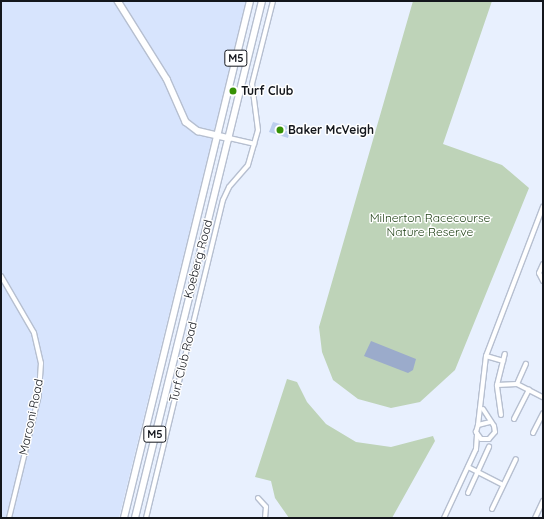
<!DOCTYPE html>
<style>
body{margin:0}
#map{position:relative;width:544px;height:519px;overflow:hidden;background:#e8f0fe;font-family:Quicksand,sans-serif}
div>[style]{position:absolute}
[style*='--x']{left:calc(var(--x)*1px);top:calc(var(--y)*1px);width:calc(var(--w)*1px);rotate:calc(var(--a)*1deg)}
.built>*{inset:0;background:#d7e4fd}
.green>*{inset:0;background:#bed3b8}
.water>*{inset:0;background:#9babcb}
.building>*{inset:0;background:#bcceee}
.roads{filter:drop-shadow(1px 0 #b6bfd0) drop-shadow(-1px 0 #b6bfd0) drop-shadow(0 1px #b6bfd0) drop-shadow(0 -1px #b6bfd0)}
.minor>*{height:4px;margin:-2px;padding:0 2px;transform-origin:2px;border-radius:2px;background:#fff}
.major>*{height:5.5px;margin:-2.75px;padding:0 2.75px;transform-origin:2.75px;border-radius:2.75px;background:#fff}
.dots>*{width:11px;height:11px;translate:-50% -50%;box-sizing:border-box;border:2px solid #fff;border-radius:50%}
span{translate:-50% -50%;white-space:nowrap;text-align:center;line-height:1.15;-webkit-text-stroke:3px #fff;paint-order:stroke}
.shield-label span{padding:1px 3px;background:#fff;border:1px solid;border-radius:3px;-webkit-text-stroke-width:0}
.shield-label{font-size:11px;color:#13161c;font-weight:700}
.poi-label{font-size:12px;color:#13161c;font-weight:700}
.left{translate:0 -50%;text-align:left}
.park-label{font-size:12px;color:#204116}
.street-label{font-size:12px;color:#13161c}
.frame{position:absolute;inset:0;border:2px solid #13161c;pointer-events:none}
</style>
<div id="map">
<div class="built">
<i style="clip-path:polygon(1px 1px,246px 1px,119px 518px,1px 518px)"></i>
</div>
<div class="green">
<i style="clip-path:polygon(413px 1px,492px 1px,443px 144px,502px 165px,529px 188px,455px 370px,420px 402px,391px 408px,358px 399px,333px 380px,322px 352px,319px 327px)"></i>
<i style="clip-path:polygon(287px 379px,297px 382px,307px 402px,326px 424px,356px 442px,391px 447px,433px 436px,435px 441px,392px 518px,289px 518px,275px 498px,271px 481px,255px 477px)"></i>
</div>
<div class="water">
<i style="clip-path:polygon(371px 341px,416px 359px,413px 370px,408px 373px,364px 356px)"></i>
</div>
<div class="building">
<i style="clip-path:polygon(273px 122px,291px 127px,288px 138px,269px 132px)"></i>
</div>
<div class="roads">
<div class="minor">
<i style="--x:229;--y:138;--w:26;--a:13"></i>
<i style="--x:543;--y:264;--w:10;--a:114"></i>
<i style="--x:539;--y:273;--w:9;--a:63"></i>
<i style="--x:1;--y:276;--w:66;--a:59.9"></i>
<i style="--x:34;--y:333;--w:31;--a:77"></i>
<i style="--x:41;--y:363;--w:32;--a:94"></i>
<i style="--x:39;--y:395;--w:127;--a:103.7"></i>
<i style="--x:486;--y:356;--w:18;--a:16"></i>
<i style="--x:517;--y:384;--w:22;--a:-66"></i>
<i style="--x:497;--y:385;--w:20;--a:-3"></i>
<i style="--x:517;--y:384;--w:29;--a:27"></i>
<i style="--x:483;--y:409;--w:20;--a:57"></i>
<i style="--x:494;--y:426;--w:6;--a:81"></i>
<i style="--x:495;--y:432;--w:9;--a:131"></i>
<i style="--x:489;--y:439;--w:8;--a:180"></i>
<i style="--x:481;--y:439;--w:9;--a:-126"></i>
<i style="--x:476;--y:432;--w:7;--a:-74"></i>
<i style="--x:478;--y:425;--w:12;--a:-14"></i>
<i style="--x:501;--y:415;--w:30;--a:-98"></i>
<i style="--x:497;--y:385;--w:32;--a:-76"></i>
<i style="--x:514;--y:419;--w:33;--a:-63"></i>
<i style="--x:478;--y:425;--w:69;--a:-83.4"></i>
<i style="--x:486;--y:356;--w:160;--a:-69.1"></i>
<i style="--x:533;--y:433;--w:22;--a:-63"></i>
<i style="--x:468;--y:467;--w:39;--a:27"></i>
<i style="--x:468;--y:493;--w:51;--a:-65.5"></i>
<i style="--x:258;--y:498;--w:12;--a:48"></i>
<i style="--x:266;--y:507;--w:11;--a:95"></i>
<i style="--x:492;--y:509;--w:55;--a:-64.4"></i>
<i style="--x:146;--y:518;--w:327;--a:-76.4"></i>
<i style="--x:223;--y:200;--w:14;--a:-65"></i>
<i style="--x:229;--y:187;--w:29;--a:-49"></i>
<i style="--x:248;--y:165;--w:36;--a:-74"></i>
<i style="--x:258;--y:130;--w:46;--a:-97.4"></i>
<i style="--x:252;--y:84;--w:86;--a:-75.8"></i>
<i style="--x:444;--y:518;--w:76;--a:-65.1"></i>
<i style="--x:476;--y:449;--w:15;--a:-86"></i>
<i style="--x:535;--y:518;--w:19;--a:-65"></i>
</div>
<div class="major">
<i style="--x:118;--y:1;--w:92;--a:57.9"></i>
<i style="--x:167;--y:79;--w:47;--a:66.2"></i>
<i style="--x:186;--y:122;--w:15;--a:37"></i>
<i style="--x:198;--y:131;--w:32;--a:13"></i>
<i style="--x:124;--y:518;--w:532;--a:-76.3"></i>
<i style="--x:135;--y:518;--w:532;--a:-76.2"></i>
</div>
</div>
<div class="dots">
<i style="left:233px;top:91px;background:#369105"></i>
<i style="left:280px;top:130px;background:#369105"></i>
</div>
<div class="shield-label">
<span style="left:236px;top:58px">M5</span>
<span style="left:155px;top:434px">M5</span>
</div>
<div class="poi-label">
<span class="left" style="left:241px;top:91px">Turf Club</span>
<span class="left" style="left:288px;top:130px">Baker McVeigh</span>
</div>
<div class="park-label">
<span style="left:430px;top:225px">Milnerton Racecourse<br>Nature Reserve</span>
</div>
<div class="street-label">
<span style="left:198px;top:259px;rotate:-75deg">Koeberg Road</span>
<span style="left:183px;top:362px;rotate:-76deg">Turf Club Road</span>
<span style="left:31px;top:417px;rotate:-78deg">Marconi Road</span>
</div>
<div class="frame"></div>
</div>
